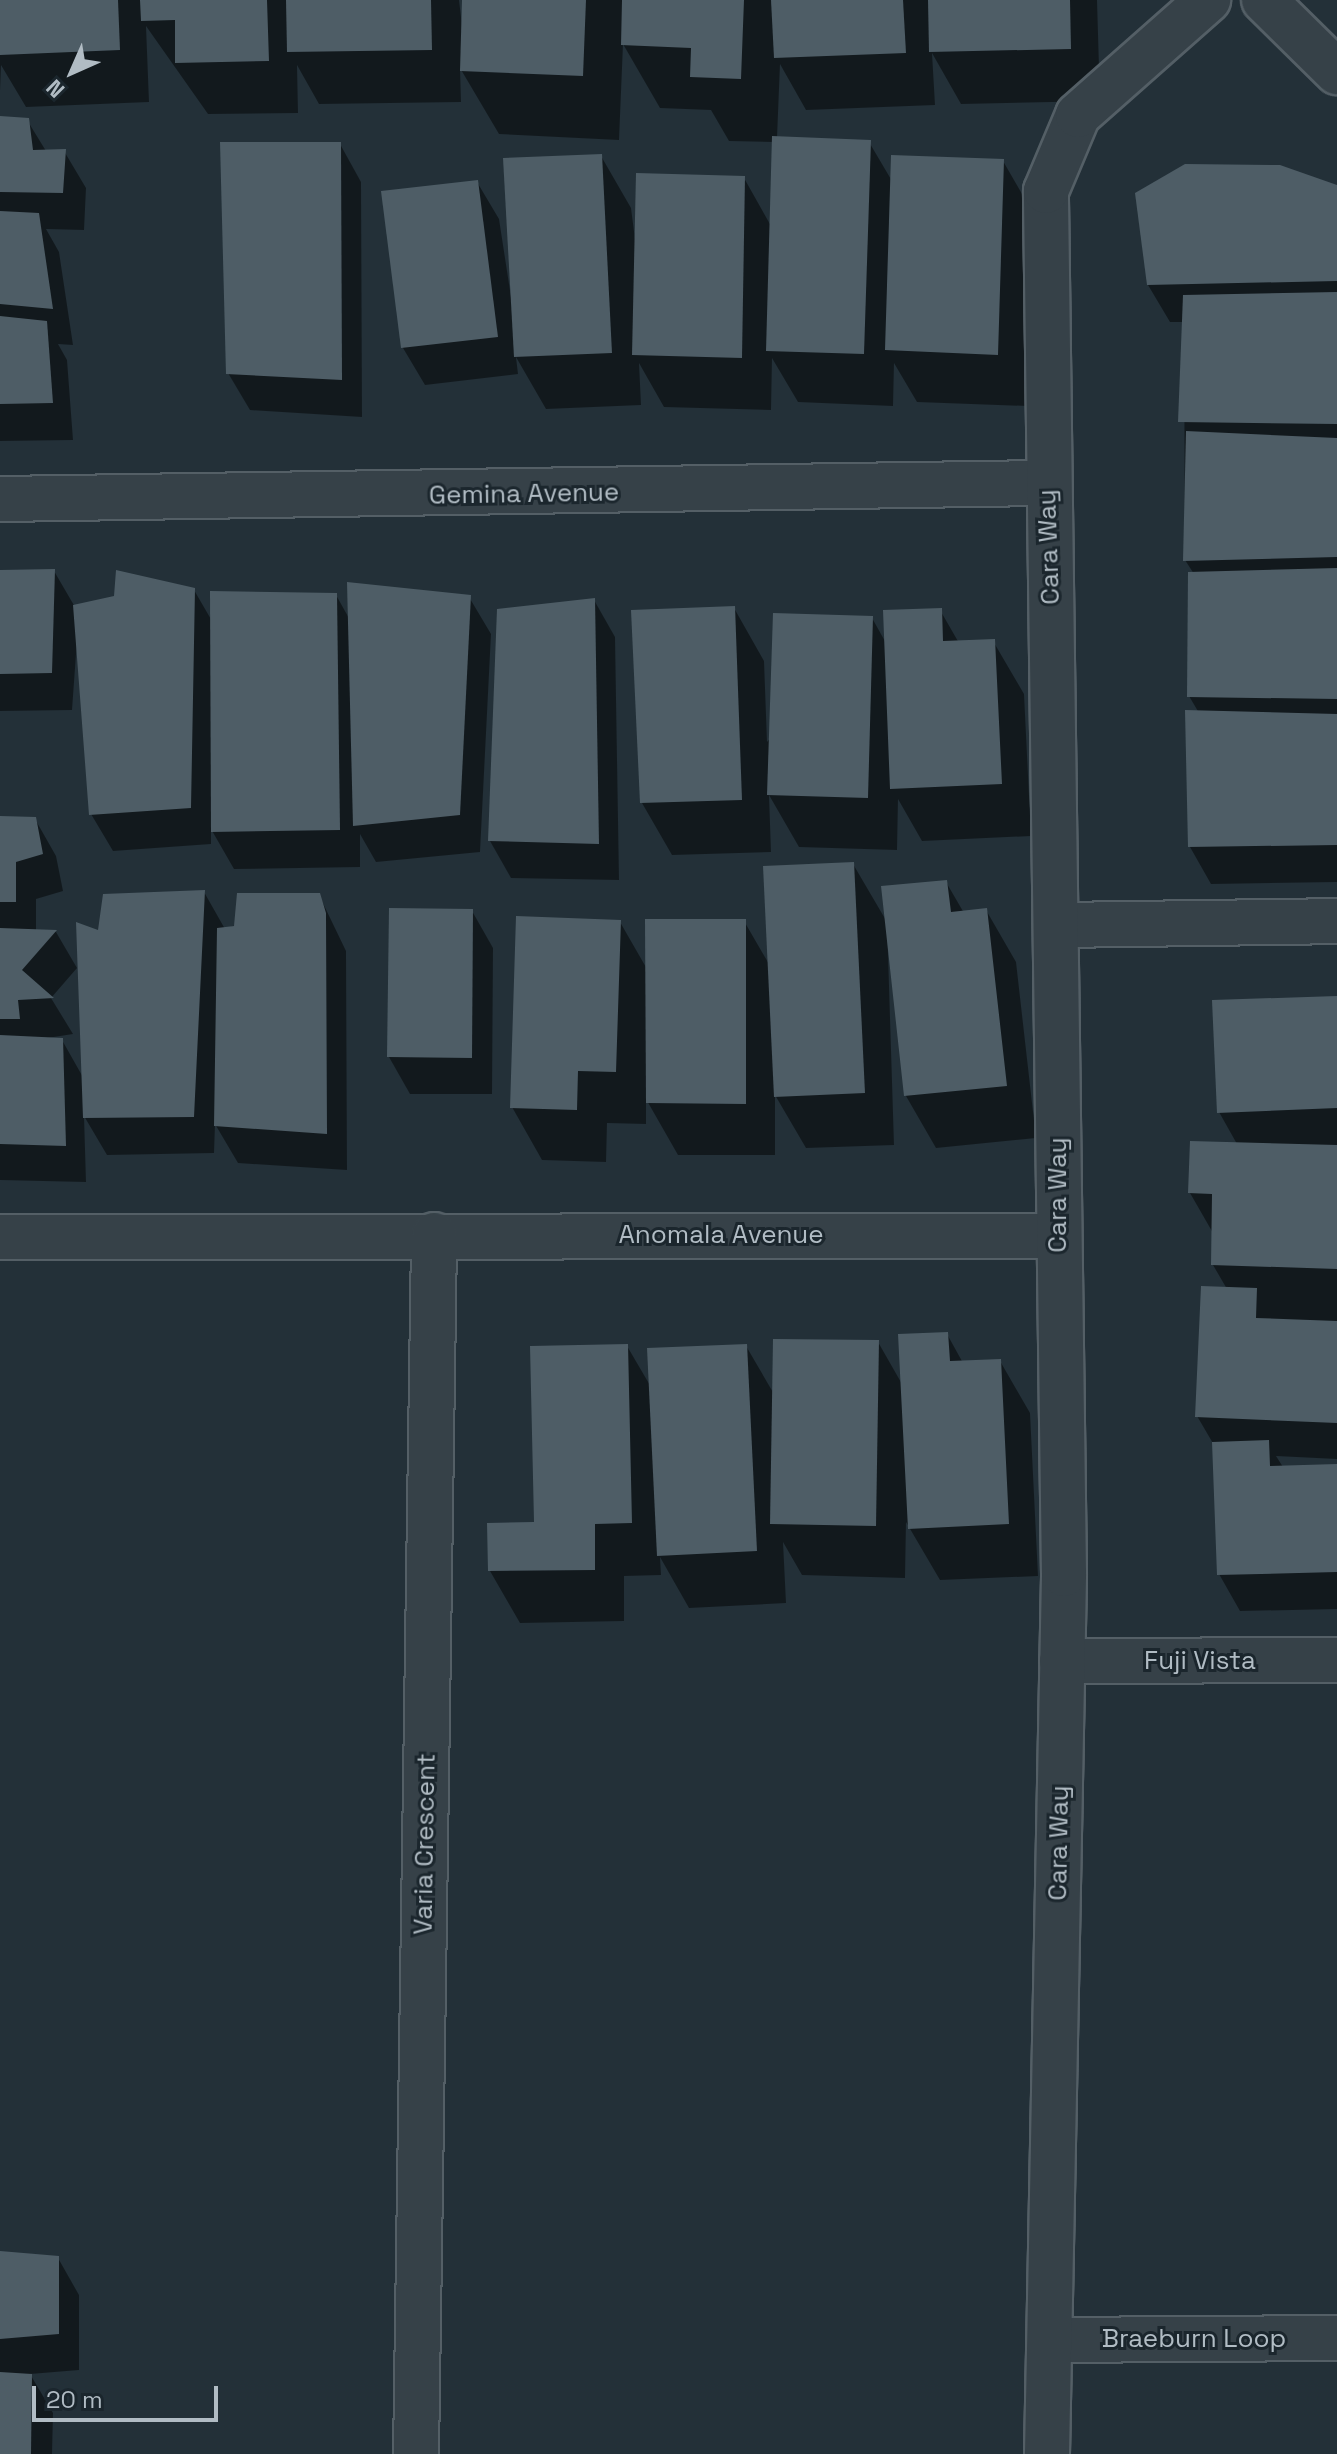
<!DOCTYPE html>
<style>
body{margin:0}
#map{position:relative;width:1337px;height:2454px;overflow:hidden;background:#233038;font-family:"Space Grotesk",sans-serif}
div>[style]{position:absolute}
[style*='--x']{left:calc(var(--x)*1px);top:calc(var(--y)*1px);width:calc(var(--w)*1px);rotate:calc(var(--a)*1deg)}
.shadow>*{inset:0;background:#0007}
.building>*{inset:0;background:#4e5d66}
.roads{filter:drop-shadow(2px 0 #545f66) drop-shadow(-2px 0 #545f66) drop-shadow(0 2px #545f66) drop-shadow(0 -2px #545f66)}
.street>*{height:44px;margin:-22px;padding:0 22px;transform-origin:22px;border-radius:22px;background:#364148}
span{translate:-50% -50%;white-space:nowrap;text-align:center;line-height:1.15;-webkit-text-stroke:6px #1b262d;paint-order:stroke}
.street-label{font-size:26px;color:#b1bcc4}
.north{position:absolute;left:32px;top:32px;width:80px;height:80px;-webkit-text-stroke:6px #1b262d;paint-order:stroke;rotate:225deg;font-size:22px;font-weight:700;line-height:32px;text-align:center;color:#b1bcc4}
.north::after{content:'';display:block;margin:auto;width:28px;height:36px;background:#b1bcc4;clip-path:polygon(50% 0,100% 100%,50% 72%,0 100%)}
.scale{position:absolute;left:32px;top:2386px;width:186px;height:36px;box-sizing:border-box;border:4px solid #b1bcc4;border-top:0;padding-left:10px;font-size:24px;line-height:28px;white-space:nowrap;color:#b1bcc4;-webkit-text-stroke:6px #1b262d;paint-order:stroke}
</style>
<div id="map">
<div class="shadow">
<i style="clip-path:polygon(0 0,459px 0,463px 34px,464px 0,1097px 0,1100px 101px,961px 104px,932px 53px,935px 105px,806px 110px,780px 64px,777px 138px,869px 142px,892px 181px,1003px 161px,1033px 213px,1027px 406px,917px 402px,894px 363px,893px 406px,798px 402px,772px 358px,771px 410px,664px 407px,639px 363px,641px 405px,546px 409px,516px 357px,518px 374px,425px 385px,403px 348px,477px 182px,499px 219px,513px 310px,601px 156px,631px 208px,636px 247px,744px 178px,771px 226px,774px 142px,729px 141px,711px 110px,660px 108px,623px 44px,619px 140px,499px 134px,460px 68px,461px 102px,319px 104px,297px 65px,298px 113px,208px 114px,146px 26px,149px 102px,26px 107px,1px 65px,0 91px)"></i>
<i style="clip-path:polygon(0 118px,27px 120px,46px 151px,64px 151px,86px 188px,84px 230px,46px 229px,59px 252px,73px 345px,58px 344px,67px 360px,73px 440px,0 441px)"></i>
<i style="clip-path:polygon(340px 144px,361px 182px,362px 417px,250px 410px,228px 373px)"></i>
<i style="clip-path:polygon(1337px 187px,1337px 882px,1211px 884px,1190px 847px,1199px 713px,1189px 696px,1194px 574px,1185px 560px,1184px 322px,1170px 322px,1148px 285px)"></i>
<i style="clip-path:polygon(54px 571px,75px 607px,194px 590px,212px 621px,336px 595px,350px 620px,469px 597px,491px 634px,480px 852px,376px 862px,360px 834px,360px 867px,234px 869px,211px 829px,211px 844px,113px 851px,91px 814px,77px 640px,72px 710px,0 711px,0 572px)"></i>
<i style="clip-path:polygon(594px 600px,615px 637px,619px 880px,511px 878px,490px 841px)"></i>
<i style="clip-path:polygon(734px 608px,764px 661px,767px 742px,872px 618px,886px 643px,940px 610px,959px 643px,993px 641px,1024px 694px,1031px 836px,922px 841px,898px 799px,897px 850px,799px 847px,769px 795px,771px 852px,672px 855px,642px 803px)"></i>
<i style="clip-path:polygon(0 818px,35px 819px,56px 856px,63px 891px,36px 899px,36px 931px,56px 932px,77px 968px,51px 998px,73px 1034px,41px 1039px,62px 1040px,84px 1079px,100px 933px,204px 892px,225px 929px,319px 895px,346px 951px,347px 1170px,238px 1163px,215px 1124px,214px 1153px,107px 1155px,84px 1116px,86px 1182px,0 1180px)"></i>
<i style="clip-path:polygon(853px 864px,887px 922px,894px 1145px,806px 1148px,775px 1095px,775px 1155px,678px 1155px,646px 1099px,646px 1124px,607px 1123px,606px 1162px,542px 1160px,512px 1107px,620px 922px,647px 969px,744px 921px,769px 964px)"></i>
<i style="clip-path:polygon(946px 882px,964px 913px,986px 910px,1016px 962px,1036px 1138px,936px 1148px,906px 1096px)"></i>
<i style="clip-path:polygon(472px 911px,493px 948px,492px 1094px,410px 1094px,389px 1057px)"></i>
<i style="clip-path:polygon(1337px 998px,1337px 1459px,1276px 1456px,1283px 1467px,1337px 1466px,1337px 1609px,1240px 1611px,1219px 1574px,1214px 1445px,1197px 1416px,1227px 1289px,1213px 1265px,1213px 1233px,1190px 1193px,1237px 1144px,1219px 1112px)"></i>
<i style="clip-path:polygon(947px 1334px,963px 1363px,1000px 1361px,1030px 1413px,1038px 1576px,940px 1580px,906px 1522px,905px 1578px,802px 1575px,783px 1542px,786px 1603px,689px 1608px,660px 1557px,661px 1575px,624px 1576px,624px 1621px,520px 1623px,490px 1571px,536px 1524px,627px 1346px,651px 1387px,746px 1346px,774px 1394px,878px 1342px,902px 1384px)"></i>
<i style="clip-path:polygon(0 2253px,58px 2258px,79px 2295px,79px 2370px,30px 2374px,53px 2413px,52px 2454px,0 2454px)"></i>
</div>
<div class="building">
<i style="clip-path:polygon(0 0,118px 0,120px 50px,0 55px)"></i>
<i style="clip-path:polygon(140px 0,267px 0,269px 61px,175px 63px,175px 20px,141px 21px)"></i>
<i style="clip-path:polygon(286px 0,431px 0,432px 50px,287px 52px)"></i>
<i style="clip-path:polygon(462px 0,586px 0,583px 76px,460px 71px)"></i>
<i style="clip-path:polygon(622px 0,744px 0,741px 79px,690px 77px,691px 48px,621px 45px)"></i>
<i style="clip-path:polygon(771px 0,903px 0,906px 53px,774px 58px)"></i>
<i style="clip-path:polygon(928px 0,1070px 0,1071px 49px,929px 52px)"></i>
<i style="clip-path:polygon(0 116px,29px 118px,33px 150px,66px 149px,63px 193px,0 192px)"></i>
<i style="clip-path:polygon(772px 136px,871px 140px,864px 354px,766px 351px)"></i>
<i style="clip-path:polygon(220px 142px,341px 142px,342px 380px,226px 374px)"></i>
<i style="clip-path:polygon(602px 154px,612px 353px,514px 357px,503px 158px)"></i>
<i style="clip-path:polygon(891px 155px,1004px 159px,998px 355px,885px 350px)"></i>
<i style="clip-path:polygon(1185px 164px,1280px 165px,1337px 185px,1337px 281px,1147px 285px,1135px 193px)"></i>
<i style="clip-path:polygon(636px 173px,745px 176px,742px 358px,632px 355px)"></i>
<i style="clip-path:polygon(478px 180px,498px 337px,401px 348px,381px 191px)"></i>
<i style="clip-path:polygon(0 211px,39px 213px,53px 309px,0 304px)"></i>
<i style="clip-path:polygon(1337px 292px,1337px 424px,1178px 422px,1183px 295px)"></i>
<i style="clip-path:polygon(0 316px,47px 321px,53px 403px,0 404px)"></i>
<i style="clip-path:polygon(1186px 431px,1337px 438px,1337px 557px,1183px 561px)"></i>
<i style="clip-path:polygon(1337px 568px,1337px 699px,1187px 697px,1188px 572px)"></i>
<i style="clip-path:polygon(55px 569px,52px 673px,0 674px,0 570px)"></i>
<i style="clip-path:polygon(116px 570px,195px 588px,191px 808px,89px 815px,73px 605px,114px 596px)"></i>
<i style="clip-path:polygon(347px 582px,471px 595px,460px 815px,353px 826px)"></i>
<i style="clip-path:polygon(210px 591px,337px 593px,340px 830px,211px 832px)"></i>
<i style="clip-path:polygon(595px 598px,599px 844px,488px 841px,497px 609px)"></i>
<i style="clip-path:polygon(735px 606px,742px 800px,640px 803px,631px 610px)"></i>
<i style="clip-path:polygon(942px 608px,943px 641px,995px 639px,1002px 784px,890px 789px,883px 610px)"></i>
<i style="clip-path:polygon(773px 613px,873px 616px,868px 798px,767px 795px)"></i>
<i style="clip-path:polygon(1185px 710px,1337px 714px,1337px 845px,1188px 847px)"></i>
<i style="clip-path:polygon(0 816px,36px 817px,43px 854px,16px 862px,16px 902px,0 902px)"></i>
<i style="clip-path:polygon(854px 862px,865px 1093px,774px 1097px,763px 866px)"></i>
<i style="clip-path:polygon(947px 880px,951px 912px,987px 908px,1007px 1086px,904px 1096px,881px 886px)"></i>
<i style="clip-path:polygon(205px 890px,194px 1117px,83px 1118px,76px 922px,98px 930px,103px 894px)"></i>
<i style="clip-path:polygon(237px 893px,320px 893px,326px 913px,327px 1134px,214px 1126px,217px 928px,234px 926px)"></i>
<i style="clip-path:polygon(389px 908px,473px 909px,472px 1058px,387px 1057px)"></i>
<i style="clip-path:polygon(516px 916px,621px 920px,616px 1072px,578px 1071px,577px 1110px,510px 1108px)"></i>
<i style="clip-path:polygon(645px 919px,746px 919px,746px 1104px,646px 1103px)"></i>
<i style="clip-path:polygon(0 928px,57px 930px,22px 970px,54px 998px,18px 1000px,20px 1019px,0 1019px)"></i>
<i style="clip-path:polygon(1337px 996px,1337px 1108px,1217px 1113px,1212px 1000px)"></i>
<i style="clip-path:polygon(0 1035px,63px 1038px,66px 1146px,0 1144px)"></i>
<i style="clip-path:polygon(1190px 1141px,1337px 1145px,1337px 1269px,1211px 1265px,1212px 1194px,1188px 1193px)"></i>
<i style="clip-path:polygon(1201px 1286px,1257px 1288px,1256px 1318px,1337px 1321px,1337px 1423px,1195px 1417px)"></i>
<i style="clip-path:polygon(948px 1332px,950px 1361px,1001px 1359px,1009px 1524px,908px 1529px,898px 1334px)"></i>
<i style="clip-path:polygon(773px 1339px,879px 1340px,876px 1526px,770px 1524px)"></i>
<i style="clip-path:polygon(628px 1344px,632px 1523px,595px 1524px,595px 1570px,488px 1571px,487px 1523px,534px 1522px,530px 1346px)"></i>
<i style="clip-path:polygon(747px 1344px,757px 1551px,657px 1556px,647px 1348px)"></i>
<i style="clip-path:polygon(1269px 1440px,1270px 1466px,1337px 1464px,1337px 1572px,1217px 1575px,1212px 1442px)"></i>
<i style="clip-path:polygon(0 2251px,59px 2256px,59px 2334px,0 2339px)"></i>
<i style="clip-path:polygon(0 2372px,32px 2374px,31px 2454px,0 2454px)"></i>
</div>
<div class="roads">
<div class="street">
<i style="--x:1264;--y:0;--w:103;--a:44.6"></i>
<i style="--x:0;--y:499;--w:1047;--a:-0.88"></i>
<i style="--x:1059;--y:925;--w:278;--a:-0.8"></i>
<i style="--x:0;--y:1237;--w:1058;--a:-0.05"></i>
<i style="--x:1062;--y:1661;--w:275;--a:-0.2"></i>
<i style="--x:1051;--y:2340;--w:286;--a:-0.4"></i>
<i style="--x:416;--y:2454;--w:1219;--a:-89.15"></i>
<i style="--x:1047;--y:2454;--w:880;--a:-88.89"></i>
<i style="--x:1064;--y:1574;--w:1383;--a:-90.75"></i>
<i style="--x:1046;--y:191;--w:82;--a:-67.2"></i>
<i style="--x:1078;--y:115;--w:174;--a:-41.5"></i>
</div>
</div>
<div class="street-label">
<span style="left:524px;top:494px;rotate:-1deg">Gemina Avenue</span>
<span style="left:1049px;top:547px;rotate:-92deg">Cara Way</span>
<span style="left:1058px;top:1195px;rotate:-90deg">Cara Way</span>
<span style="left:721px;top:1235px">Anomala Avenue</span>
<span style="left:1200px;top:1661px">Fuji Vista</span>
<span style="left:1059px;top:1843px;rotate:-89deg">Cara Way</span>
<span style="left:425px;top:1844px;rotate:-89deg">Varia Crescent</span>
<span style="left:1194px;top:2339px">Braeburn Loop</span>
</div>
<div class="north">N</div>
<div class="scale">20 m</div>
</div>
